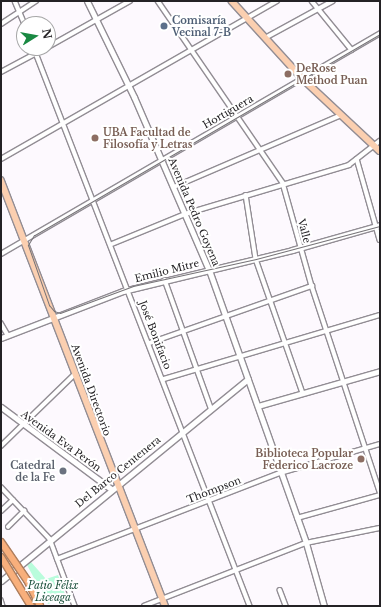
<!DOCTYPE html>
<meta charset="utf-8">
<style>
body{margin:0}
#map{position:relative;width:381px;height:607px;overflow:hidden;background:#fdf9fe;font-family:"Libre Baskerville",serif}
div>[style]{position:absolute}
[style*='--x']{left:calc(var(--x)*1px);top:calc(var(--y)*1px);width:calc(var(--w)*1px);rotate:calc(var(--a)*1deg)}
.green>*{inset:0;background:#b9fcdc}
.roads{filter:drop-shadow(1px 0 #928d94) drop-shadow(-1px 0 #928d94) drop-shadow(0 1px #928d94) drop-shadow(0 -1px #928d94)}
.street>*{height:3.5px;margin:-1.75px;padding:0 1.75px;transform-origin:1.75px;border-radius:1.75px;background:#fff}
.secondary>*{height:5px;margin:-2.5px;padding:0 2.5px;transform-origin:2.5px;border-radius:2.5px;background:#fff}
.primary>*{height:5.5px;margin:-2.75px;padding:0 2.75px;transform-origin:2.75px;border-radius:2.75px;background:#fbcfb0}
.tram>*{height:1px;margin:-0.5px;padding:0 0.5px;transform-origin:0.5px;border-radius:0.5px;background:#777478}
.bridges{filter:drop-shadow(1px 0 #ae7e5e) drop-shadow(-1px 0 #ae7e5e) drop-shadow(0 1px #ae7e5e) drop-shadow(0 -1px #ae7e5e)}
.highway-bridge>*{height:6px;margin:-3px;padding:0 3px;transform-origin:3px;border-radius:3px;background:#f8af7c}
.dots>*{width:11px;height:11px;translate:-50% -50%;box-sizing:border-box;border:2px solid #fff;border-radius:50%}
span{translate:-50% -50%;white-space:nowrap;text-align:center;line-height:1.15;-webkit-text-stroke:4px #fff;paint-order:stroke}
.service-label{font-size:10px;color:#4e5e75;font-weight:700}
.left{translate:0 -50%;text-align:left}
.education-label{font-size:10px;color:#785e54;font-weight:700}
.right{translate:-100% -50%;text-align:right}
.street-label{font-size:10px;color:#242225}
.worship-label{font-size:10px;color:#5b616d;font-weight:700}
.park-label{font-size:10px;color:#194f3a;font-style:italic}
.frame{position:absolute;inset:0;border:2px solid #242225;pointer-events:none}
.north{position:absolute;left:16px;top:16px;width:40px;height:40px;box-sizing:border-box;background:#fff;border:1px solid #a7a7a8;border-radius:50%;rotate:79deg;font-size:11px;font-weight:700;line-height:16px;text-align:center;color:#242225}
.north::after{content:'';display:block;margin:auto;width:14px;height:18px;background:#198942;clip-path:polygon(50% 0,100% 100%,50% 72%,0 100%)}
</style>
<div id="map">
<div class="green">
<i style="clip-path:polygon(31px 562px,46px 579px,58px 575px,66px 597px,48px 604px,27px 565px)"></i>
</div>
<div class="roads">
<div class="street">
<i style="--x:15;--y:1;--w:25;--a:67"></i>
<i style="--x:158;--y:1;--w:221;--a:55.5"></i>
<i style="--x:283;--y:183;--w:107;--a:74.3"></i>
<i style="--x:312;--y:286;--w:217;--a:71.7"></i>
<i style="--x:312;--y:1;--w:63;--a:50.8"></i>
<i style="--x:1;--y:24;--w:42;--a:-33.3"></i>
<i style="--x:265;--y:38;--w:77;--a:-28.6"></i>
<i style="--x:48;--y:47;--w:94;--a:-29.3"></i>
<i style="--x:34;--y:48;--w:598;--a:68.84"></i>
<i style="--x:1;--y:72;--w:51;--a:-28.1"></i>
<i style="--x:1;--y:159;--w:318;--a:-29.8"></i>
<i style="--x:357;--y:159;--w:84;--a:74.1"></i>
<i style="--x:174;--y:187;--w:182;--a:-23.3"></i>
<i style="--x:246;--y:195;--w:65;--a:81.1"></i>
<i style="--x:256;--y:259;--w:142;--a:70.7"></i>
<i style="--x:112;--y:244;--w:79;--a:-22.3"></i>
<i style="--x:185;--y:214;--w:171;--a:-16.6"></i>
<i style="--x:349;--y:165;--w:39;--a:-38"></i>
<i style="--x:1;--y:254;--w:439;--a:-30.2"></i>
<i style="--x:165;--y:280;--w:136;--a:70.2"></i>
<i style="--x:1;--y:323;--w:14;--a:60"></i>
<i style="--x:150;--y:343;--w:172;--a:-19.4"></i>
<i style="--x:164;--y:379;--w:225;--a:-16.5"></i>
<i style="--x:1;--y:446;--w:103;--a:-44.2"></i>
<i style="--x:1;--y:487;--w:71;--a:46.7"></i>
<i style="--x:50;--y:539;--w:72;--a:69.5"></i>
<i style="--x:1;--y:511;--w:16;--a:-43"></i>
<i style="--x:297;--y:518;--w:86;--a:-15.5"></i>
<i style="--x:8;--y:527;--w:23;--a:-45"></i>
<i style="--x:57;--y:559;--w:239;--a:-21.1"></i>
<i style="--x:280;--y:473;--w:104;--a:-16.2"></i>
<i style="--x:280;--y:590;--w:17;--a:69"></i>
<i style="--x:1;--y:600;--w:6;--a:72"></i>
<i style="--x:144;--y:606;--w:174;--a:-21.3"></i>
<i style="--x:306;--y:543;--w:76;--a:-11.5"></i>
</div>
<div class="secondary">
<i style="--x:87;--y:1;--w:107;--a:63.9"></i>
<i style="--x:134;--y:97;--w:189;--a:66.6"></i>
<i style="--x:209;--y:270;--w:290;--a:70.4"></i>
<i style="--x:306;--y:543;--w:66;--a:74.1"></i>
<i style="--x:1;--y:338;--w:131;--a:-21.1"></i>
<i style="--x:123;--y:291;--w:174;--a:-13.6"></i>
<i style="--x:292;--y:250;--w:91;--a:-15.9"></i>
<i style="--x:258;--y:406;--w:127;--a:-16"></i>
<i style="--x:1;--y:407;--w:137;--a:36.7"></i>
<i style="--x:1;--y:581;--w:319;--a:-39.3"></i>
</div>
<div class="primary">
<i style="--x:232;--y:1;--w:105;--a:47.7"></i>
<i style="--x:303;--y:79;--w:105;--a:43.1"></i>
<i style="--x:1;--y:180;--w:456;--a:68.9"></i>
</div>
</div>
<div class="tram">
<i style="--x:380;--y:34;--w:400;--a:149.8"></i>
<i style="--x:34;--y:235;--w:12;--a:121"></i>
<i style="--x:28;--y:245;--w:64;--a:70.7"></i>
<i style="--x:49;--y:305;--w:8;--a:50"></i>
<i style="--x:54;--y:311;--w:6;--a:18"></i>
<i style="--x:60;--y:313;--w:78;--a:-20.3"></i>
<i style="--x:133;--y:286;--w:126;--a:-12.4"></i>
<i style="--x:256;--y:259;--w:128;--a:-14.9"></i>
</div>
<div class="bridges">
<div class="highway-bridge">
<i style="--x:1;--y:542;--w:46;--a:55.6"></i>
<i style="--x:27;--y:580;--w:29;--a:63"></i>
<i style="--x:1;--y:557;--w:57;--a:58.5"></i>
</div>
</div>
<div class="dots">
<i style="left:164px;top:26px;background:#5c6f8a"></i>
<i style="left:288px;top:74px;background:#8d6e63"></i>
<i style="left:95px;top:138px;background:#8d6e63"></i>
<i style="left:361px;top:459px;background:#8d6e63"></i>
<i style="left:63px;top:471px;background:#6b7280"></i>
</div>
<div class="service-label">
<span class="left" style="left:172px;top:26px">Comisaría<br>Vecinal 7-B</span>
</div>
<div class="education-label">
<span class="left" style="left:296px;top:74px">DeRose<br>Method Puan</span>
<span class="left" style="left:103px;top:138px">UBA Facultad de<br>Filosofía y Letras</span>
<span class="right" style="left:353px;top:459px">Biblioteca Popular<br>Federico Lacroze</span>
</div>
<div class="street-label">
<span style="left:228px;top:112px;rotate:-30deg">Hortiguera</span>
<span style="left:194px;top:212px;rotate:67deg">Avenida Pedro Goyena</span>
<span style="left:304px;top:231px;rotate:75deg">Valle</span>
<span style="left:167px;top:271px;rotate:-14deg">Emilio Mitre</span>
<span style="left:155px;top:335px;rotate:69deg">José Bonifacio</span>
<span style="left:91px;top:390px;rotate:70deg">Avenida Directorio</span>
<span style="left:61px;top:441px;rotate:36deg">Avenida Eva Perón</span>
<span style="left:118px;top:472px;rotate:-39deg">Del Barco Centenera</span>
<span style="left:214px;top:490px;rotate:-21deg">Thompson</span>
</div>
<div class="worship-label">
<span class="right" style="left:55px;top:471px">Catedral<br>de la Fe</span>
</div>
<div class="park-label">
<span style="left:53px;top:591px">Patio Félix<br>Liceaga</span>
</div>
<div class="frame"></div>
<div class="north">N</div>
</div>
